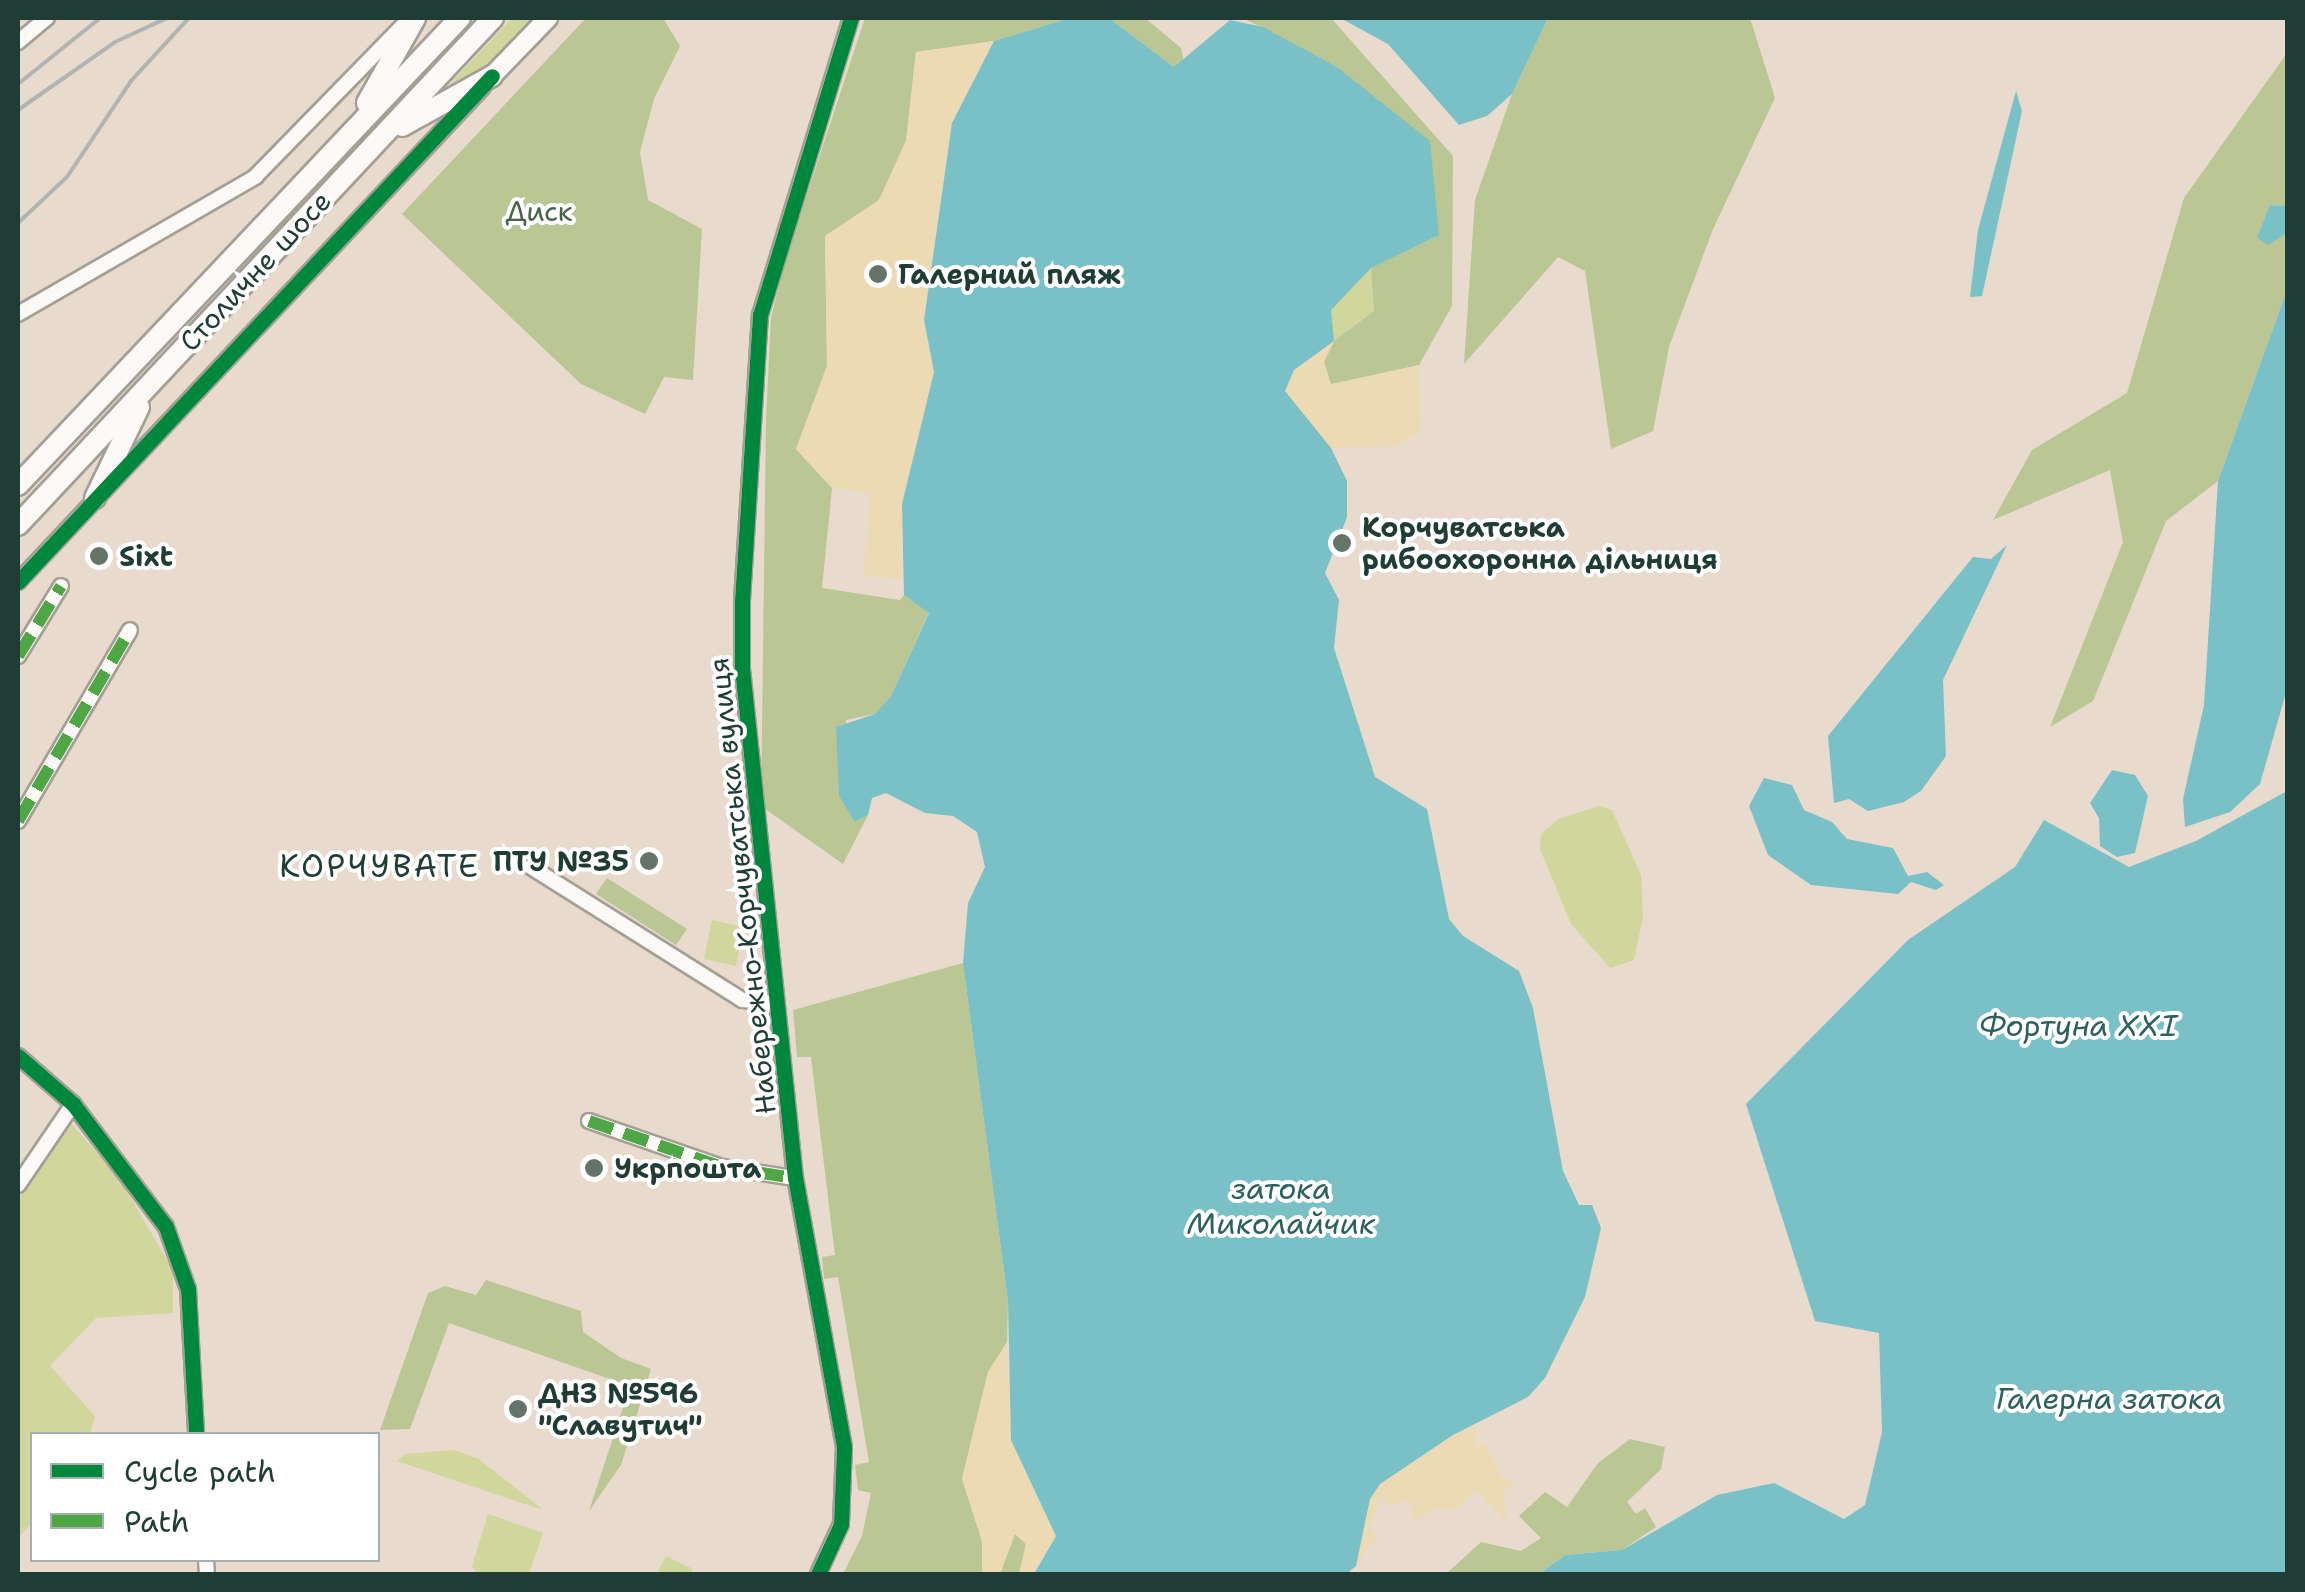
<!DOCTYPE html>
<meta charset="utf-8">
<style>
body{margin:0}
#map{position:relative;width:2305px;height:1592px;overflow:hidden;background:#e8dacc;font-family:"Shantell Sans",sans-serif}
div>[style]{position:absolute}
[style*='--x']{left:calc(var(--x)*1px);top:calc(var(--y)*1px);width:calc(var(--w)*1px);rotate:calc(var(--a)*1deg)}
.green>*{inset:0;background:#d1d69d}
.forest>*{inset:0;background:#bbc695}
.sand>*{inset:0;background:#ebdab3}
.water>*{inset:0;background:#79c1c6}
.roads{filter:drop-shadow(2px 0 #a49f96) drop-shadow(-2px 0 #a49f96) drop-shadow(0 2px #a49f96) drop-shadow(0 -2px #a49f96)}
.minor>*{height:14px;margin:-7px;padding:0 7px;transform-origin:7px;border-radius:7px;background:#fcf9f7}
.major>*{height:18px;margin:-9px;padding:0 9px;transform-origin:9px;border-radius:9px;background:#fcf9f7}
.highway>*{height:20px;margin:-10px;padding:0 10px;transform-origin:10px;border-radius:10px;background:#fcf9f7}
.rail>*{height:4px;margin:-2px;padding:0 2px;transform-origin:2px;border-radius:2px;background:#b2b4b1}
.quiet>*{height:12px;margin-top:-6px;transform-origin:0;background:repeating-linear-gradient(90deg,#4fa644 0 25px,transparent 0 37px)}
.cycleway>*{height:15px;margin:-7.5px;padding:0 7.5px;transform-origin:7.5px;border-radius:7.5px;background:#00873e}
.dots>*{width:28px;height:28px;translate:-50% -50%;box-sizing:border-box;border:5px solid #fff;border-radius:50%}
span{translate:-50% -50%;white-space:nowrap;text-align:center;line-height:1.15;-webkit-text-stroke:8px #fff;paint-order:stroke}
.park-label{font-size:28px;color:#476245}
.street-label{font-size:28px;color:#1f3d34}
.poi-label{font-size:28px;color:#1f3d34;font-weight:700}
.left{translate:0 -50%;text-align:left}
.right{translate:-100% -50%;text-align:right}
.water-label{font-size:30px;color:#2c615f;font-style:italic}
.quarter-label{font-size:32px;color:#1f3d34;letter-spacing:2.5px}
.frame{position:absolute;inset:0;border:20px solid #1f3d34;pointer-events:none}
.legend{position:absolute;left:30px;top:1432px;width:350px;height:130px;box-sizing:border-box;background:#fff;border:2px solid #a5b1ae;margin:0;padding:12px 18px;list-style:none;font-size:30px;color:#1f3d34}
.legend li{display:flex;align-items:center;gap:20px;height:50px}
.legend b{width:50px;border:2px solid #a5b1ae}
</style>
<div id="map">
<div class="green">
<i style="clip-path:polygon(512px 18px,534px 18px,493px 62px,449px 85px)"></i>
<i style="clip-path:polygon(1430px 141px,1374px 311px,1334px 341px,1323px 329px,1317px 282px)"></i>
<i style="clip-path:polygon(1599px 806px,1612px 810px,1641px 875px,1643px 917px,1634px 960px,1610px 968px,1571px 924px,1540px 849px,1541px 834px,1558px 819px)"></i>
<i style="clip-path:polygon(712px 920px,744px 927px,736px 966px,704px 959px)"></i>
<i style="clip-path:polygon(68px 1120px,119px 1178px,173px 1270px,173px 1313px,96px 1318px,50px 1366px,95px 1416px,90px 1434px,32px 1434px,32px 1523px,18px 1538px,18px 1200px)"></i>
<i style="clip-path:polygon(454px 1450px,479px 1459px,543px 1510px,397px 1461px,406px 1454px)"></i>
<i style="clip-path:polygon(488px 1514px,543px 1533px,529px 1574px,477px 1574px,472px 1566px)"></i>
<i style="clip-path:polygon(666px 1556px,693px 1569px,690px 1574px,657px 1574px)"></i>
</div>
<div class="forest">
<i style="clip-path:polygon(586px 18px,663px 18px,680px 46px,654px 99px,640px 152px,648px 200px,702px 229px,693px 380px,664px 377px,645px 414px,581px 384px,402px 214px)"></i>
<i style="clip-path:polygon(865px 18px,1070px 18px,994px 41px,916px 52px,906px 141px,879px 200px,825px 236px,827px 366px,796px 449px,832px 488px,822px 588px,900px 600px,904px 595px,929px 612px,891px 696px,875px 714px,846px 720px,855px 822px,868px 815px,843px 864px,761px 806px,766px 419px,771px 318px,785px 261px)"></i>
<i style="clip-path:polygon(1087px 18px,1145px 18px,1181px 48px,1184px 62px,1174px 67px,1110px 19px)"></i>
<i style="clip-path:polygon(1243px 18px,1331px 18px,1453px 156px,1452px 306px,1419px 365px,1331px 385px,1324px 362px,1334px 341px,1374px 311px,1371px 268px,1438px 235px,1337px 67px)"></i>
<i style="clip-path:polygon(1548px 18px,1750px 18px,1775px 98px,1713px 229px,1669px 347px,1653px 431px,1611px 449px,1585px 271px,1558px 257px,1464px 364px,1475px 200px,1512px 94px)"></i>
<i style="clip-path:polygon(2287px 53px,2287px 206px,2270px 205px,2287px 232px,2287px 290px,2218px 481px,2166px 521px,2093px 701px,2050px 727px,2123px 542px,2110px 470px,1993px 520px,2032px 450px,2127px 393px,2184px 198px)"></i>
<i style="clip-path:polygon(607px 878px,687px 929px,676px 945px,596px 894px)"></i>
<i style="clip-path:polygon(963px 963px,1008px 1301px,1007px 1342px,988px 1372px,962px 1479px,982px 1541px,982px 1574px,843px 1574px,862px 1536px,871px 1493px,858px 1490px,855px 1465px,869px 1462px,838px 1277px,824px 1279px,822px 1257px,835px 1255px,811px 1057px,797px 1057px,793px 1010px)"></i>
<i style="clip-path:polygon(486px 1280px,581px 1311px,583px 1332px,621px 1358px,651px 1369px,621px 1465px,589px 1511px,630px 1386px,449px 1323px,410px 1429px,380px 1430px,428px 1293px,445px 1286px,476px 1295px)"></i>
<i style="clip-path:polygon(1630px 1439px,1665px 1447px,1661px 1469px,1627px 1502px,1636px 1514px,1645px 1508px,1656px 1527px,1622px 1550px,1565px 1555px,1539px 1574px,1446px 1574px,1481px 1542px,1521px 1551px,1541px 1538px,1519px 1516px,1545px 1492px,1567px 1507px,1598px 1463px)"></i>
<i style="clip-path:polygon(1015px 1533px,1026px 1544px,1019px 1574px,1000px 1574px)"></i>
</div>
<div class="sand">
<i style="clip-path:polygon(994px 41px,952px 123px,924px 320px,934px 372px,902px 504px,901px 579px,864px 576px,870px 493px,832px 488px,796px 449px,827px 366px,825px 236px,879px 200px,906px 141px,916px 52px)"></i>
<i style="clip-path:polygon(1334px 341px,1324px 362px,1331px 384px,1419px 365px,1421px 430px,1397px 446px,1331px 448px,1284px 391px,1294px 370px)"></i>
<i style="clip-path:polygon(1007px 1342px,1007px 1377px,1057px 1536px,1035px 1574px,1019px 1574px,1026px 1544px,1015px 1534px,1000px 1574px,982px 1574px,982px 1541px,962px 1479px,988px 1372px)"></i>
<i style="clip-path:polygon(1482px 1425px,1473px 1442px,1479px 1447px,1484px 1442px,1503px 1479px,1515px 1483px,1504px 1491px,1506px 1522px,1477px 1491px,1455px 1510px,1435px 1508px,1413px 1522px,1409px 1500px,1389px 1506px,1380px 1498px,1370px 1527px,1376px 1538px,1356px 1566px,1370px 1499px,1380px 1484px,1454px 1435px)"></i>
</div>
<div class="water">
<i style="clip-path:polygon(1070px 18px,1110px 19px,1174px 67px,1230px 20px,1263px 27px,1337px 67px,1430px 141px,1439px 235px,1371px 268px,1331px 310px,1334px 341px,1294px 370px,1285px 391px,1331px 448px,1347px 481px,1347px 517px,1325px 573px,1339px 600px,1334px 648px,1375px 777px,1427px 809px,1449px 919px,1463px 936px,1519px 971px,1533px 1008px,1563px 1171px,1579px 1205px,1592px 1205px,1601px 1228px,1585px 1297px,1545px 1378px,1528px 1397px,1453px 1435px,1380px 1484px,1370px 1499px,1356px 1566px,1346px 1574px,1034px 1574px,1056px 1536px,1011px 1440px,1008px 1301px,963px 963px,968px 903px,985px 867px,977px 832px,953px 816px,925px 813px,886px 793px,872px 798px,868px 815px,855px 822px,839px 796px,836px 727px,875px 714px,891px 696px,929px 613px,904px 595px,902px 504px,934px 372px,924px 320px,952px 123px,994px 41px)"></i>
<i style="clip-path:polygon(1340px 18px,1548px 18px,1512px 94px,1487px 116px,1459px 125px,1388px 44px)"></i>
<i style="clip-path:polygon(2016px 91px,2022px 111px,1982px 296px,1970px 297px,1978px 230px)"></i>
<i style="clip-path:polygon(2270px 205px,2287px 206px,2288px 232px,2268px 245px,2257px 238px)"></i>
<i style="clip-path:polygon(2287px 290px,2287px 689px,2260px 784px,2230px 812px,2185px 827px,2183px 799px,2204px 705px,2218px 481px)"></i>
<i style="clip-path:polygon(2007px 545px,1943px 680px,1946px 756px,1921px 791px,1904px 802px,1868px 811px,1849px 799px,1834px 803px,1828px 736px,1973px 557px,1991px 559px)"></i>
<i style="clip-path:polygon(2112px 770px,2135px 775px,2148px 796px,2135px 853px,2117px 857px,2100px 846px,2099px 818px,2090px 803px)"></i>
<i style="clip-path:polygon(1764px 778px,1792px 785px,1804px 810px,1832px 822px,1847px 839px,1893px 848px,1908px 876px,1927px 872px,1944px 885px,1936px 890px,1911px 882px,1898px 894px,1811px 885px,1768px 855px,1749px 806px)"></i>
<i style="clip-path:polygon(2287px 791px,2287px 1574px,1539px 1574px,1565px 1555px,1622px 1550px,1717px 1495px,1774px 1483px,1844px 1519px,1865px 1505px,1882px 1432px,1879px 1333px,1815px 1321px,1746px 1104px,1908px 940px,2015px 867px,2044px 820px,2129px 867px,2196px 841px)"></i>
</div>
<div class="roads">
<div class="minor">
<i style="--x:18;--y:42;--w:38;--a:-40"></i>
<i style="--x:18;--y:314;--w:274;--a:-30"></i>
<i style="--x:255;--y:177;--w:216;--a:-45.7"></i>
<i style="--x:18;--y:582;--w:679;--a:-46.79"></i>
<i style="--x:18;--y:656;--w:82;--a:-58.4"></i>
<i style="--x:18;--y:821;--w:221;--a:-59.6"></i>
<i style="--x:531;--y:867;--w:249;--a:32.2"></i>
<i style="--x:742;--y:1000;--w:34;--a:5"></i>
<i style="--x:18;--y:1056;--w:73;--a:41.1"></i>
<i style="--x:73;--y:1104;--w:154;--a:52.9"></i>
<i style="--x:166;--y:1227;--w:66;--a:70.5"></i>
<i style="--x:188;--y:1289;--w:145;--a:86.8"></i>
<i style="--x:589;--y:1121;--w:141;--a:19.1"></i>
<i style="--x:722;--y:1167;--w:74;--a:8.6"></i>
<i style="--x:18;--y:1185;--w:98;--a:-55.8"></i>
<i style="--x:206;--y:1560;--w:14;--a:86"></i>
<i style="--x:818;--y:1574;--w:55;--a:-65.3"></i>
<i style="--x:841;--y:1524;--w:77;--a:-87.8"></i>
<i style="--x:844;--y:1447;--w:273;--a:-100.3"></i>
<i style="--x:795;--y:1178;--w:512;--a:-95.94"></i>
<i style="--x:742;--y:669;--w:69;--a:-90"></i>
<i style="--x:742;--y:600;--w:286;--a:-86.4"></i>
<i style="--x:760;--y:315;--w:311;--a:-73"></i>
</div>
<div class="major">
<i style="--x:492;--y:76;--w:81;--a:-46"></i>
</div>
<div class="highway">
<i style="--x:367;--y:103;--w:98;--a:-60.5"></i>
<i style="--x:402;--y:126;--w:103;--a:-29.1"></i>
<i style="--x:18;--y:485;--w:643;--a:-46.58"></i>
<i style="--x:95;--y:498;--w:101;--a:-64.2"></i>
<i style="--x:18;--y:525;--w:695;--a:-46.87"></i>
</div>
</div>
<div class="rail">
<i style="--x:18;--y:84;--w:105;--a:-38.8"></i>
<i style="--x:18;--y:110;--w:118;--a:-35"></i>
<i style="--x:115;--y:42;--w:57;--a:-24.8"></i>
<i style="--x:18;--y:223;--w:67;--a:-43.2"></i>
<i style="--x:67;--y:177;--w:115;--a:-56.3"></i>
<i style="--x:131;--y:81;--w:86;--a:-47.4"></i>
</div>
<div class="quiet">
<i style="--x:18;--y:656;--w:82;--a:-58.4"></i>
<i style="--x:18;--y:821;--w:221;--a:-59.6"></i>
<i style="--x:589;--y:1121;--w:141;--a:19.1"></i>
<i style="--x:722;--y:1167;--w:74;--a:8.6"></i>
</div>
<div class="cycleway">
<i style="--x:18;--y:582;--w:693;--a:-46.87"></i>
<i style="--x:18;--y:1056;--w:73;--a:41.1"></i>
<i style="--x:73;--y:1104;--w:154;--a:52.9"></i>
<i style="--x:166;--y:1227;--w:66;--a:70.5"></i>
<i style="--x:188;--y:1289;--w:145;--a:86.8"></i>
<i style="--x:818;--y:1574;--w:55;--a:-65.3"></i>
<i style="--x:841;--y:1524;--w:77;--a:-87.8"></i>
<i style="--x:844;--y:1447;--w:273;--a:-100.3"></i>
<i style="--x:795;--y:1178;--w:512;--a:-95.94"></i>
<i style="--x:742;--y:669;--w:69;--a:-90"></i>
<i style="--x:742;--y:600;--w:286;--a:-86.4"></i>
<i style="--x:760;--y:315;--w:311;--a:-73"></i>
</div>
<div class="dots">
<i style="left:878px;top:274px;background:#657469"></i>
<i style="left:1342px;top:543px;background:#657469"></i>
<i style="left:99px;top:556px;background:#657469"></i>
<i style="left:649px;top:861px;background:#657469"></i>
<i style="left:594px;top:1168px;background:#657469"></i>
<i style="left:518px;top:1409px;background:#657469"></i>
</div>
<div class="park-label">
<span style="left:539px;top:211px">Диск</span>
</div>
<div class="street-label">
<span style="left:255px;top:271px;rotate:-47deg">Столичне шосе</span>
<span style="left:742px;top:886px;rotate:-96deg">Набережно-Корчуватська вулиця</span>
</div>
<div class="poi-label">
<span class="left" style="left:898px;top:274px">Галерний пляж</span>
<span class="left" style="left:1362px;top:543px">Корчуватська<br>рибоохоронна дільниця</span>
<span class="left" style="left:119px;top:556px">Sixt</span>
<span class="right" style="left:629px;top:861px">ПТУ №35</span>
<span class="left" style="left:614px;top:1168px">Укрпошта</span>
<span class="left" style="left:538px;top:1409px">ДНЗ №596<br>"Славутич"</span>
</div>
<div class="water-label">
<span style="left:2078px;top:1026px">Фортуна XXI</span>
<span style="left:1281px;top:1206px">затока<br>Миколайчик</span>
<span style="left:2109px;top:1399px">Галерна затока</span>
</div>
<div class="quarter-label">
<span style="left:380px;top:866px">КОРЧУВАТЕ</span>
</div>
<div class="frame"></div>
<ul class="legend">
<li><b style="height:12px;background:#00873e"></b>Cycle path</li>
<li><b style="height:12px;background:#4fa644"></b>Path</li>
</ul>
</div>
